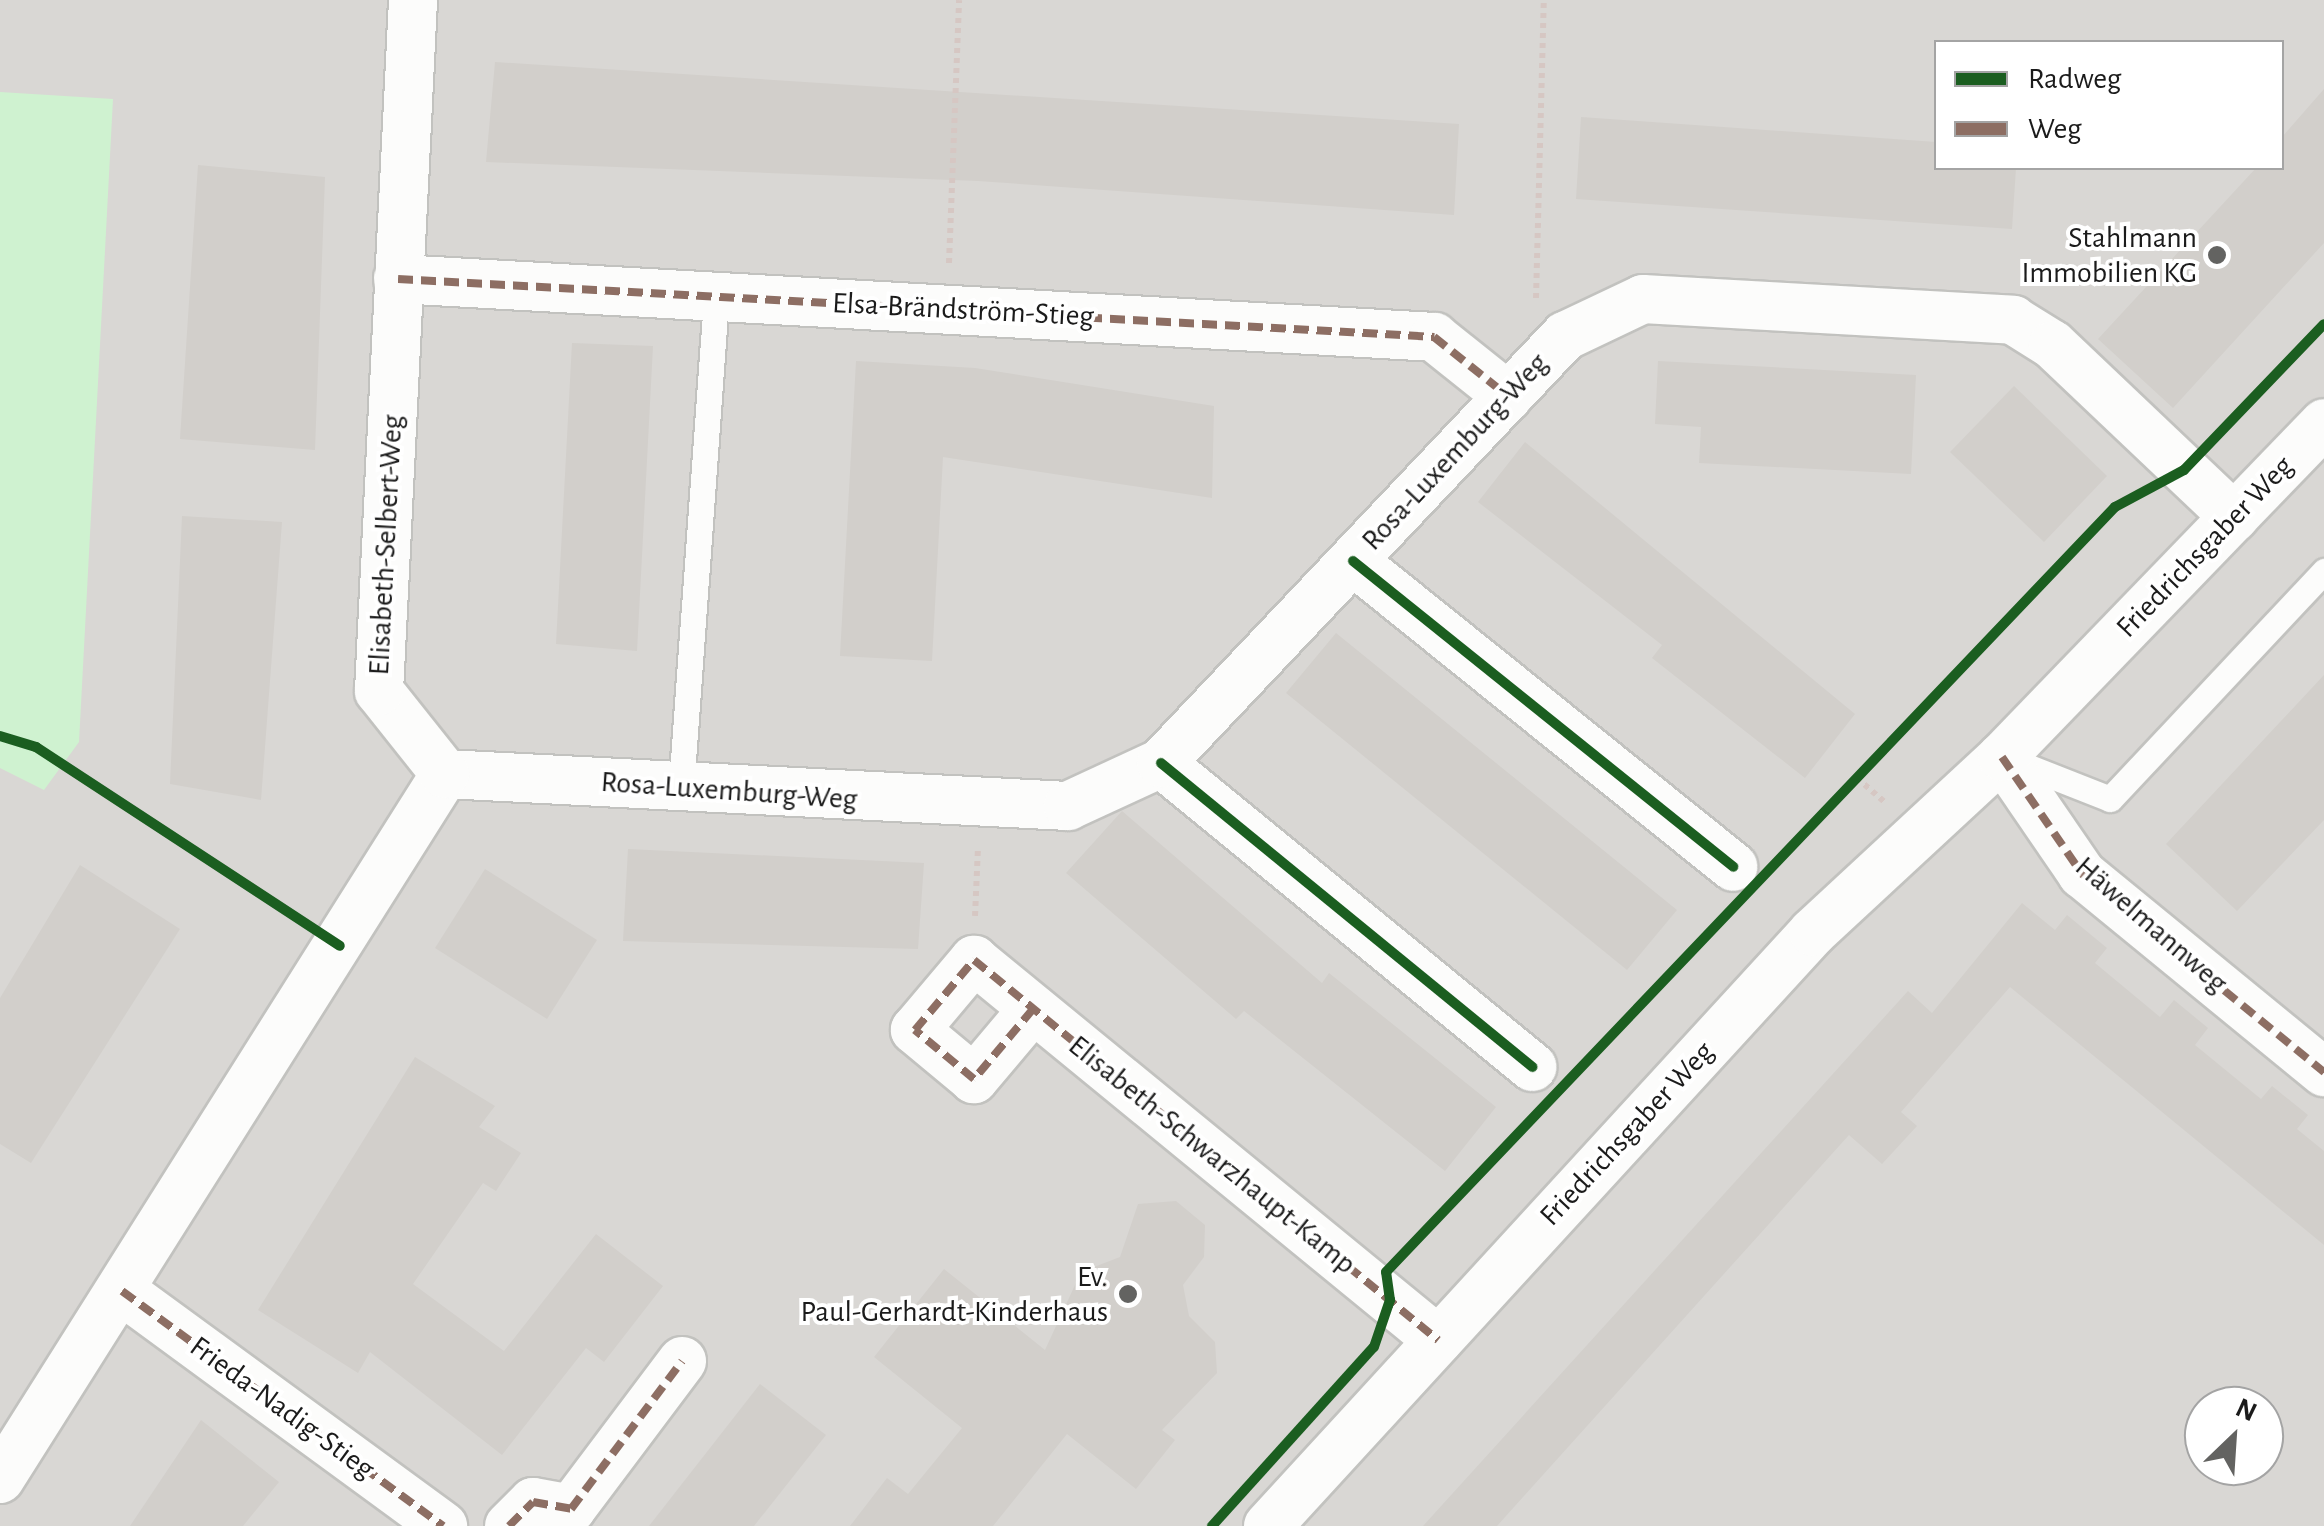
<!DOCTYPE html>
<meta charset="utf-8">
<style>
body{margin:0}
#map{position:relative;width:2324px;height:1526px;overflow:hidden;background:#eae8e2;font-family:"Alegreya Sans",sans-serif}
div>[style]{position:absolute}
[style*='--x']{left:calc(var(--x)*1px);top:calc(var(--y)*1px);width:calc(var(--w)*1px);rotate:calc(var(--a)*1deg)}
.residential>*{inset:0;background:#d9d7d4}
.park>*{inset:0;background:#cff2d0}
.building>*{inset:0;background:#d2cfcb}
.path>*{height:6px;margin-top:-3px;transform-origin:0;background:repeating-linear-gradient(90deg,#d6c7c3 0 5px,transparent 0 10px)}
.roads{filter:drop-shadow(2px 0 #c2c2bf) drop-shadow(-2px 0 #c2c2bf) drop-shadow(0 2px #c2c2bf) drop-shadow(0 -2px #c2c2bf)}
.lane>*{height:25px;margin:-12.5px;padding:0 12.5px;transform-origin:12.5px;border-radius:12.5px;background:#fcfcfb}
.street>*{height:48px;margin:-24px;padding:0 24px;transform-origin:24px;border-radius:24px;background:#fcfcfb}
.quiet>*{height:8px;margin-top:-4px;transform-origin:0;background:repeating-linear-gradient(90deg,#8d6e63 0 15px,transparent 0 23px)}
.cycleway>*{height:10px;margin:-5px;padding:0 5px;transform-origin:5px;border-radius:5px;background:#1b5e20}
.dots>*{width:28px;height:28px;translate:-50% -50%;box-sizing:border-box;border:5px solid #fff;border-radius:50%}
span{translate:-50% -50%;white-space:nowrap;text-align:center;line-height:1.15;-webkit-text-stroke:8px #fff;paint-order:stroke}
.poi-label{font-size:30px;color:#1b1b1b}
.right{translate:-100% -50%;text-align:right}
.street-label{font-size:30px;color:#1b1b1b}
.legend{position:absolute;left:1934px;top:40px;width:350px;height:130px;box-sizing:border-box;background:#fff;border:2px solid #a4a4a4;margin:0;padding:12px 18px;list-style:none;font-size:30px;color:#1b1b1b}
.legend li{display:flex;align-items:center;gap:20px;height:50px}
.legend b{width:50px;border:2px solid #a4a4a4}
.north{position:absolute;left:2184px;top:1386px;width:100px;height:100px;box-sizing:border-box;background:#fff;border:2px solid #a4a4a4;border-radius:50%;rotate:25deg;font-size:28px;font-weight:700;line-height:40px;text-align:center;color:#1b1b1b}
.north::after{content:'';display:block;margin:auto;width:35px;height:45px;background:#636361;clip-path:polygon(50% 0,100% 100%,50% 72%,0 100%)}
</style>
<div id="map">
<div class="residential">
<i style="clip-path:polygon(evenodd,0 0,2324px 0,2324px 1526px,0 1526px,0 0,1936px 42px,2282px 42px,2282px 168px,1936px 168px,1936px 42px,0 0,2204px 1406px,2264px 1406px,2264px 1466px,2204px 1466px,2204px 1406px)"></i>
</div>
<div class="park">
<i style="clip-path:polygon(0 92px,113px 99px,79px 742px,44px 790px,0 768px)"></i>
</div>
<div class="building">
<i style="clip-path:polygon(495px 62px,1459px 124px,1454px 215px,978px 181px,486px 162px)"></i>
<i style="clip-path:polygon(2324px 89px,2324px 243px,2173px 408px,2098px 339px,2256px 168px,2282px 168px,2282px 137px)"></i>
<i style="clip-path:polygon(1581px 117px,1936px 142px,1936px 168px,2016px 168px,2012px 229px,1576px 199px)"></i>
<i style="clip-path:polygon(198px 165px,325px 177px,315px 450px,180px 439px)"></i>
<i style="clip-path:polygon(572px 343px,653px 346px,637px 651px,556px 644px)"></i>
<i style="clip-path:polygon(856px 361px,975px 368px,1214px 406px,1212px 498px,943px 457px,932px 661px,840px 656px)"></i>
<i style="clip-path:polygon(1658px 361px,1916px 375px,1911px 474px,1699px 463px,1701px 427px,1655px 424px)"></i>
<i style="clip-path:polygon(2014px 386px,2107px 476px,2044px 542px,1950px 452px)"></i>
<i style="clip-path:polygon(1525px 442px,1855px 714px,1805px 778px,1652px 658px,1662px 645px,1478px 502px)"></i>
<i style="clip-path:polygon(182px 516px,282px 522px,261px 800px,170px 784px)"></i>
<i style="clip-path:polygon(1336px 633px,1677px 910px,1627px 970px,1286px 693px)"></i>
<i style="clip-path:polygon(2324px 675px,2324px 820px,2237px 911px,2166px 844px)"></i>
<i style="clip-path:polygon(1122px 811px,1322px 983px,1329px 973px,1496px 1107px,1445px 1171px,1244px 1011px,1236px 1019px,1066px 873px)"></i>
<i style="clip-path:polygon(628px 849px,924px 863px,918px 949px,623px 941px)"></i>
<i style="clip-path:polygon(80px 865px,180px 929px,31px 1163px,0 1144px,0 998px)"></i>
<i style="clip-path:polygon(485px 869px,597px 940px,547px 1019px,435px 948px)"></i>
<i style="clip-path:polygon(2022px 903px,2055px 930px,2067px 915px,2107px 948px,2095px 963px,2160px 1017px,2174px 1000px,2208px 1028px,2195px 1045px,2261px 1099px,2272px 1086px,2308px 1115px,2297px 1129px,2324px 1151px,2324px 1245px,2010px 987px,1901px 1112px,1917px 1126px,1882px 1164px,1849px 1135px,1497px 1526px,1423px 1526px,1908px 991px,1932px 1013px)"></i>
<i style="clip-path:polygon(415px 1057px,495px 1106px,479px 1127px,521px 1153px,496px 1191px,483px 1183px,413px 1284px,504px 1351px,596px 1234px,663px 1286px,604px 1362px,586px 1348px,502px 1455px,370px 1352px,358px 1373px,258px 1310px)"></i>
<i style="clip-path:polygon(1176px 1201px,1205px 1225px,1204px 1257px,1183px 1285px,1189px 1316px,1215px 1342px,1217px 1373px,1162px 1430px,1175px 1440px,1136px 1489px,1067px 1434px,993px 1526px,850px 1526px,887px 1478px,908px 1494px,962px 1428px,874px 1357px,944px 1269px,1045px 1350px,1081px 1272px,1120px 1257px,1138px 1204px)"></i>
<i style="clip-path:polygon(760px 1384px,826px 1435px,754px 1526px,649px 1526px)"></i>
<i style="clip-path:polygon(201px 1420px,279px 1482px,243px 1526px,130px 1526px)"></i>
</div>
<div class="path">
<i style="--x:949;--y:263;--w:263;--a:-87.8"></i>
<i style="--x:1536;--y:298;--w:298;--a:-88.5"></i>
<i style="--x:1857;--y:778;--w:38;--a:41"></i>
<i style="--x:975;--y:916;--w:68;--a:-87.5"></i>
</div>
<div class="roads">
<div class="lane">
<i style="--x:2011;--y:760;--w:106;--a:21.5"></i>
<i style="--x:2110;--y:799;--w:313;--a:-46.8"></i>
<i style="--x:681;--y:788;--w:492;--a:-85.9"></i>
</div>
<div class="street">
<i style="--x:398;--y:279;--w:1038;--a:3.2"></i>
<i style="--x:1434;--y:337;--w:95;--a:38.6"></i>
<i style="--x:1353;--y:561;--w:488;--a:38.8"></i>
<i style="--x:2002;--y:757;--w:142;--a:55.6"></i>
<i style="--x:2082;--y:874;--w:313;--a:39.3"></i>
<i style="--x:1161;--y:763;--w:480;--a:39.3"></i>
<i style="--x:445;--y:774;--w:624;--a:2.94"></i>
<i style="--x:1068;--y:806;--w:102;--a:-24.8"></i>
<i style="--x:1161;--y:763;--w:588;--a:-46.59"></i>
<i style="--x:1565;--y:336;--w:86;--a:-25.4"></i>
<i style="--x:1643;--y:299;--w:371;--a:3.2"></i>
<i style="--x:2013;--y:320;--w:47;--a:32"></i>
<i style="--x:2053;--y:345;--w:250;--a:43.5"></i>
<i style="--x:1033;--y:1009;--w:92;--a:130.1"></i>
<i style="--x:974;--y:1079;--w:77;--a:-140.3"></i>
<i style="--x:915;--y:1030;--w:92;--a:-49.9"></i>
<i style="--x:974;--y:960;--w:600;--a:39.32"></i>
<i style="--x:122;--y:1291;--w:398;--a:36.2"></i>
<i style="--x:0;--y:1479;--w:834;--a:-57.74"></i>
<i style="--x:445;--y:774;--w:106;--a:-128.5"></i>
<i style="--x:379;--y:691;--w:692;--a:-87.18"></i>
<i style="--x:509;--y:1526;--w:34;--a:-45"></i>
<i style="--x:533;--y:1502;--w:39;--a:10"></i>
<i style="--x:571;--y:1509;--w:185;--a:-53.1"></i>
<i style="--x:1268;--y:1526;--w:806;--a:-47.46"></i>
<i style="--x:1813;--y:932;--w:258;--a:-42.8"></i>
<i style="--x:2002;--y:757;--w:464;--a:-46"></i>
</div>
</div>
<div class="quiet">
<i style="--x:398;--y:279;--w:1038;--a:3.2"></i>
<i style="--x:1434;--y:337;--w:95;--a:38.6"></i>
<i style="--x:2002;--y:757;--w:142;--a:55.6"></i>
<i style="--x:2082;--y:874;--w:313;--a:39.3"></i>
<i style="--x:1033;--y:1009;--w:92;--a:130.1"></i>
<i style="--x:974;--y:1079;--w:77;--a:-140.3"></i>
<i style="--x:915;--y:1030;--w:92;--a:-49.9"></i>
<i style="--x:974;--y:960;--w:600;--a:39.32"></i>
<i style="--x:122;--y:1291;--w:398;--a:36.2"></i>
<i style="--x:509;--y:1526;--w:34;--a:-45"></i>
<i style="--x:533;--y:1502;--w:39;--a:10"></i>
<i style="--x:571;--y:1509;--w:185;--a:-53.1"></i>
</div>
<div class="cycleway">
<i style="--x:1353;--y:561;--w:488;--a:38.8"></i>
<i style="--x:0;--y:736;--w:38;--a:17"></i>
<i style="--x:36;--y:747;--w:363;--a:33.2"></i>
<i style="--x:1161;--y:763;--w:480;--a:39.3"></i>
<i style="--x:1212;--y:1526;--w:241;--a:-47.9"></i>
<i style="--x:1374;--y:1347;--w:50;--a:-71.2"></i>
<i style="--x:1390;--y:1300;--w:28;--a:-98"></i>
<i style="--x:1386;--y:1272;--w:1057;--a:-46.38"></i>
<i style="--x:2115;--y:507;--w:78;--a:-28.2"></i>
<i style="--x:2184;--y:470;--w:202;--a:-46.2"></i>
</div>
<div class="dots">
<i style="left:2217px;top:255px;background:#636361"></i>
<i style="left:1128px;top:1294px;background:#636361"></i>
</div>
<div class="poi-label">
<span class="right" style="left:2197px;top:255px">Stahlmann<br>Immobilien KG</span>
<span class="right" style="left:1108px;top:1294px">Ev.<br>Paul-Gerhardt-Kinderhaus</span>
</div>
<div class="street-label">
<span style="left:963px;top:310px;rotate:3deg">Elsa-Brändström-Stieg</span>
<span style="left:1455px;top:452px;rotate:-47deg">Rosa-Luxemburg-Weg</span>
<span style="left:386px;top:545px;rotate:-87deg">Elisabeth-Selbert-Weg</span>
<span style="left:2205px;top:547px;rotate:-46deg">Friedrichsgaber Weg</span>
<span style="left:729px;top:791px;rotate:4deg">Rosa-Luxemburg-Weg</span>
<span style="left:2151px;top:925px;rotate:41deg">Häwelmannweg</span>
<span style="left:1627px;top:1134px;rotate:-47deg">Friedrichsgaber Weg</span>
<span style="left:1212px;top:1155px;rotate:39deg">Elisabeth-Schwarzhaupt-Kamp</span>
<span style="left:282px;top:1408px;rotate:36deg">Frieda-Nadig-Stieg</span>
</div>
<ul class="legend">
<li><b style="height:12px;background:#1b5e20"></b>Radweg</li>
<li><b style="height:12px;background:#8d6e63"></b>Weg</li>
</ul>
<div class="north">N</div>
</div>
